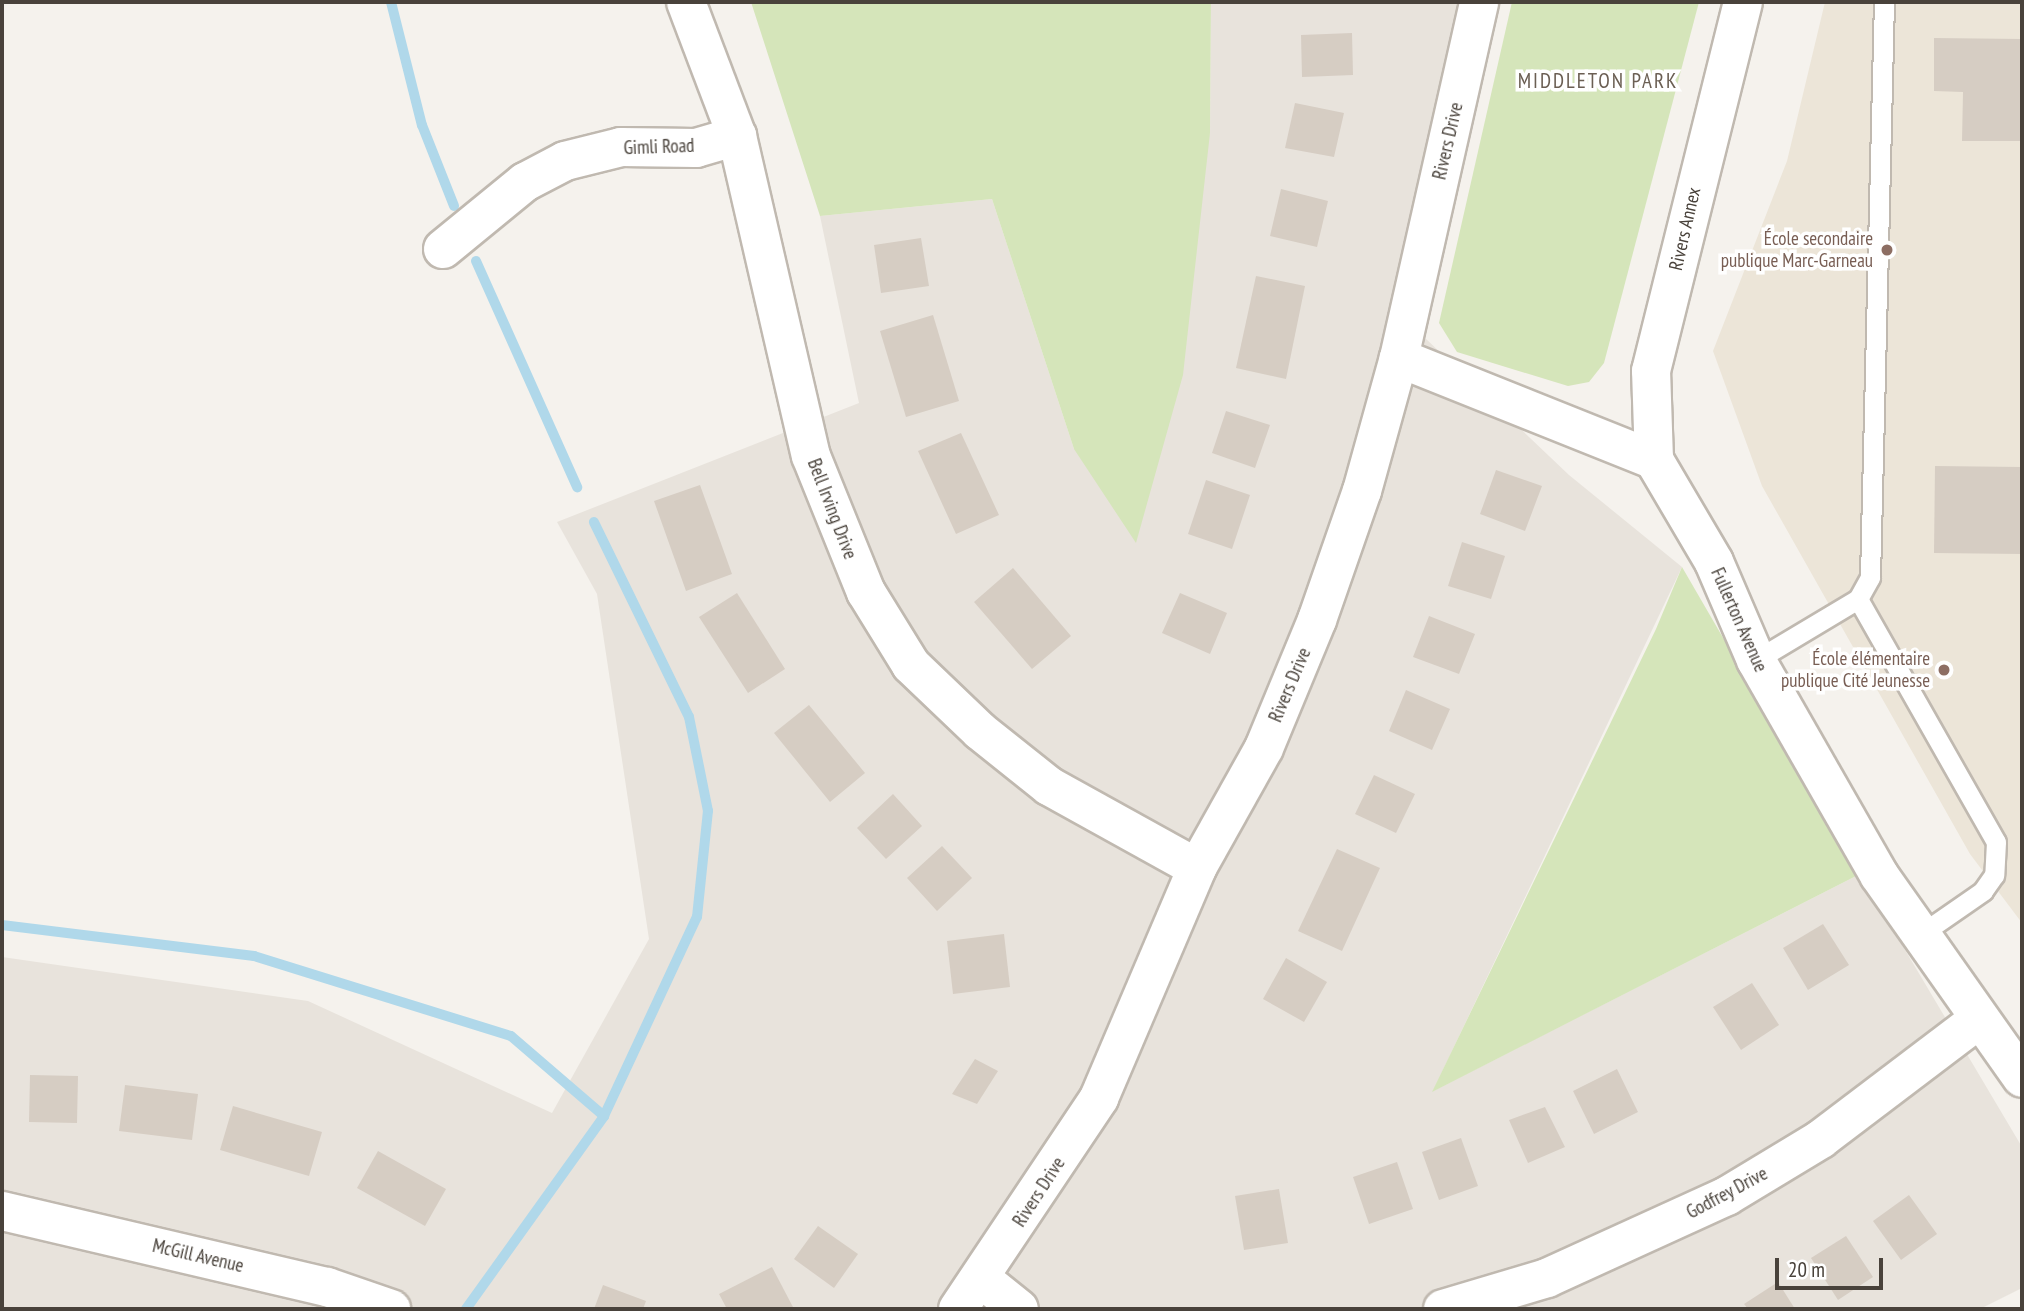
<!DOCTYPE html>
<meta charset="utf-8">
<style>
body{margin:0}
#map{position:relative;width:2024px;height:1311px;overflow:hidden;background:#f5f2ed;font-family:"PT Sans Narrow",sans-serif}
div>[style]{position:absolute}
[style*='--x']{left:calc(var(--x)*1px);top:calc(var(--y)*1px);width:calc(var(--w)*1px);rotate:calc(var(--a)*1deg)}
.residential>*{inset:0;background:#e8e3dc}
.education>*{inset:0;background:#ece5d8}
.green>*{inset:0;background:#d5e5ba}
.stream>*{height:10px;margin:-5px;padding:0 5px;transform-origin:5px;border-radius:5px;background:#b0d8ea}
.building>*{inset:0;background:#d6cdc3}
.roads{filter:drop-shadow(2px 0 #c0b9b0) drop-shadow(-2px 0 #c0b9b0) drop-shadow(0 2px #c0b9b0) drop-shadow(0 -2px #c0b9b0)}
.service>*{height:19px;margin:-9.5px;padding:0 9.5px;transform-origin:9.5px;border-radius:9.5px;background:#fff}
.minor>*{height:38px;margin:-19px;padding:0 19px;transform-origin:19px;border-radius:19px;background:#fff}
.dots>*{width:19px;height:19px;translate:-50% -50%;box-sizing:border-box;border:4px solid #fff;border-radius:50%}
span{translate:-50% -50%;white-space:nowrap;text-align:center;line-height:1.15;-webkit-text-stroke:7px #fff;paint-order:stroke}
.street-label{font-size:19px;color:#49423b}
.education-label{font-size:19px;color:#785e54}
.right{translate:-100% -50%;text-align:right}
.neighbourhood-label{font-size:21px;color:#6b5f53;letter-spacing:2px}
.frame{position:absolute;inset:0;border:4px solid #49423b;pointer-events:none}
.scale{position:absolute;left:1775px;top:1258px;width:108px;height:32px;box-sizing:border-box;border:4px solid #49423b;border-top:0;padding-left:9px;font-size:21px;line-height:24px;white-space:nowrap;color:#49423b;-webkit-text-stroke:5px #fff;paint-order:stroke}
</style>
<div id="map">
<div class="residential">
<i style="clip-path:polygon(1211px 2px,1463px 2px,1404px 318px,1569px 475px,1682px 567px,1433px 1091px,1860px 874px,2022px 1147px,2022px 1288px,1980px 1309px,2px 1309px,2px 957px,308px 1001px,552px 1113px,649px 939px,597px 594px,557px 522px,859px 403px,820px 216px,992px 199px,1074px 449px,1210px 133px)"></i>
</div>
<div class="education">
<i style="clip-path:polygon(1825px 2px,2022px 2px,2022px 923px,1970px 854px,1762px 486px,1713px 351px,1787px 161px)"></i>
</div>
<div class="green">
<i style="clip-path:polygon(751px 2px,1211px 2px,1210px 133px,1183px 375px,1136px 543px,1074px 449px,992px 199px,820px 216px)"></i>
<i style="clip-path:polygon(1512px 2px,1699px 2px,1604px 363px,1589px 382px,1568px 386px,1457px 352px,1439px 323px)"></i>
<i style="clip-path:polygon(1682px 567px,1860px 874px,1432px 1092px,1656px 629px)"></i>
</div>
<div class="stream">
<i style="--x:391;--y:2;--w:127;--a:75.9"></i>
<i style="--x:422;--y:125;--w:87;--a:68.4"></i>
<i style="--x:476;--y:261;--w:248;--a:65.9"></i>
<i style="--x:2;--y:925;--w:254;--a:7"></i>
<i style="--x:254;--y:956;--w:269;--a:17.3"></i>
<i style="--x:511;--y:1036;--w:123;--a:40.7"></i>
<i style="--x:466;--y:1309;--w:237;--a:-54.4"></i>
<i style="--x:604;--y:1116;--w:220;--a:-65"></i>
<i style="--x:697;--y:917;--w:107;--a:-84.1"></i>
<i style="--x:708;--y:811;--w:96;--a:-101.4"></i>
<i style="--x:689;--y:717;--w:217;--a:-116"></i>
</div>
<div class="building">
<i style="clip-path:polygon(1352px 33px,1353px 75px,1302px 77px,1301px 35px)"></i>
<i style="clip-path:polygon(1934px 38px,2022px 39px,2022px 141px,1962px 141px,1963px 92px,1934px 91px)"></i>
<i style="clip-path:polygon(1295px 103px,1344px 113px,1334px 157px,1285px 148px)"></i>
<i style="clip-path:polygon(1281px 189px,1328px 201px,1317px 247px,1270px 236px)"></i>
<i style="clip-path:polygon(921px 238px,929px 286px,881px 293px,874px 245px)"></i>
<i style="clip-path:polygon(1256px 276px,1305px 286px,1286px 379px,1236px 368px)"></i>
<i style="clip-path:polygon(933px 315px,959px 401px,906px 417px,880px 331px)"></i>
<i style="clip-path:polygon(1226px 411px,1270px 425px,1255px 468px,1212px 453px)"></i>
<i style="clip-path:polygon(961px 433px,999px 515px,956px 534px,918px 451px)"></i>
<i style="clip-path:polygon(1935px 466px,2022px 467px,2022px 554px,1934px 553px)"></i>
<i style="clip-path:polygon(1496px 470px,1542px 486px,1525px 531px,1480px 514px)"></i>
<i style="clip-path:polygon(1206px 480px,1250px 495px,1232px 549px,1188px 534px)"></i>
<i style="clip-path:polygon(700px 485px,732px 574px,686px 591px,654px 501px)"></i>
<i style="clip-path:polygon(1462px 542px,1505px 556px,1491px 599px,1448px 586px)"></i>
<i style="clip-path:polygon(1013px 568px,1071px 636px,1032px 669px,974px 602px)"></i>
<i style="clip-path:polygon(737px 593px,785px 669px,748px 693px,699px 617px)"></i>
<i style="clip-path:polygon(1180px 593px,1227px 613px,1210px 654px,1162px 633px)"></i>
<i style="clip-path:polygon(1429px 616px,1475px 634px,1459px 674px,1413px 657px)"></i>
<i style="clip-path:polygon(1406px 690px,1450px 709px,1432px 750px,1389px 731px)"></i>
<i style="clip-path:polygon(809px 705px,865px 773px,830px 802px,774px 733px)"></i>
<i style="clip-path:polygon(1374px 775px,1415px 794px,1396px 833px,1355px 814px)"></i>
<i style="clip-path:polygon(893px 794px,922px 826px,886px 859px,857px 828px)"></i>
<i style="clip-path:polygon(942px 846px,972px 878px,937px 911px,907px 878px)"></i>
<i style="clip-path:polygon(1337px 849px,1380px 868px,1342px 951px,1298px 931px)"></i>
<i style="clip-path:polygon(1823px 924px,1849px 965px,1808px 990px,1783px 948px)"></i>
<i style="clip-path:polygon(1004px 934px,1010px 987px,953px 994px,947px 941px)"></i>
<i style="clip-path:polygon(1286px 958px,1327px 982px,1304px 1022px,1263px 999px)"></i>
<i style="clip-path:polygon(1752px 983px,1779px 1025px,1741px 1050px,1713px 1007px)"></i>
<i style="clip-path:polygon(975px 1059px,998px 1071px,977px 1104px,952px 1094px)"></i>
<i style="clip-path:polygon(1617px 1069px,1638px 1112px,1594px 1134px,1573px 1091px)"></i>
<i style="clip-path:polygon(30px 1075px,78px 1076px,77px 1123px,29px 1122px)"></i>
<i style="clip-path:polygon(125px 1085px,198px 1094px,192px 1140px,119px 1131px)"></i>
<i style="clip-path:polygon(233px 1106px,322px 1132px,309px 1176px,220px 1150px)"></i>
<i style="clip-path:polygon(1545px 1107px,1565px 1147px,1528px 1163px,1509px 1120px)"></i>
<i style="clip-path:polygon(1461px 1138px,1478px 1186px,1439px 1200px,1422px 1152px)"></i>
<i style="clip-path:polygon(378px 1151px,446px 1189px,425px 1226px,357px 1188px)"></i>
<i style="clip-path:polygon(1397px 1162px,1413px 1209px,1369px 1224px,1353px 1177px)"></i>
<i style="clip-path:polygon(1279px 1189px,1288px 1243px,1244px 1250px,1235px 1196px)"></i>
<i style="clip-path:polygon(1909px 1195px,1937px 1234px,1901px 1260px,1873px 1221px)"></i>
<i style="clip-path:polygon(818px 1226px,858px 1254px,834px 1288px,794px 1259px)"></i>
<i style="clip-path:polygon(1846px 1236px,1873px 1277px,1838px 1300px,1811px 1258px)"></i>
<i style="clip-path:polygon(772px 1267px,794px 1309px,727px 1309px,719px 1294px)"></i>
<i style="clip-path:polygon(1778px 1282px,1795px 1309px,1748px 1309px,1744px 1304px)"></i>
<i style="clip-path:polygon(603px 1285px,646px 1301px,643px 1309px,594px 1309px)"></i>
</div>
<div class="roads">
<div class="service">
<i style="--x:1858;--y:599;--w:279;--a:60.4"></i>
<i style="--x:1996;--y:842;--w:33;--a:93"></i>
<i style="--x:1994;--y:875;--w:19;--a:125"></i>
<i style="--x:1983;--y:891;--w:79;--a:145.3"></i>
<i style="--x:1756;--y:660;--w:119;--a:-30.9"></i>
<i style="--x:1858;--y:599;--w:25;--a:-61"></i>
<i style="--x:1870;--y:577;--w:575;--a:-88.61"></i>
</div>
<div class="minor">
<i style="--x:686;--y:2;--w:143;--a:69.2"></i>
<i style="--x:737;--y:136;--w:328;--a:77"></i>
<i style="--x:811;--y:456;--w:147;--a:68"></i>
<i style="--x:866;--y:592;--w:86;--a:58.3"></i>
<i style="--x:911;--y:665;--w:95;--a:43.7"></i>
<i style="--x:980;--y:731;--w:88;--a:38.6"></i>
<i style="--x:1049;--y:786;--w:169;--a:29"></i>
<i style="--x:443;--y:249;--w:106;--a:-39.3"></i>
<i style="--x:525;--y:182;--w:45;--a:-27.7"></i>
<i style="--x:565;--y:161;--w:58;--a:-14"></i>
<i style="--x:621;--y:147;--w:75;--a:0.8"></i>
<i style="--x:696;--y:148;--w:43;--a:-16.3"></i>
<i style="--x:1399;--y:358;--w:275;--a:21.8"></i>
<i style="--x:1654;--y:460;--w:118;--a:59.5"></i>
<i style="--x:1714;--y:562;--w:107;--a:66.8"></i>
<i style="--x:1756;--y:660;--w:248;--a:60.2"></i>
<i style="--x:1879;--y:875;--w:248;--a:54.8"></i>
<i style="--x:1654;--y:460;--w:89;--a:-91.9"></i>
<i style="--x:1651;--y:371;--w:380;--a:-76"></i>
<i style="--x:2;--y:1211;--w:334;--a:13.2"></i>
<i style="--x:327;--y:1287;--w:68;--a:19"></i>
<i style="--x:983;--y:1280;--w:46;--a:38.9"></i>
<i style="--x:958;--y:1309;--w:254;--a:-56.2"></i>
<i style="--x:1099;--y:1098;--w:250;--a:-66.9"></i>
<i style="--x:1197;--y:868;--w:137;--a:-60.8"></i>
<i style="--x:1264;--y:748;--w:139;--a:-67.5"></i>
<i style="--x:1317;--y:620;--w:137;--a:-70.8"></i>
<i style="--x:1362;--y:491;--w:138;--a:-74.5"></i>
<i style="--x:1399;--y:358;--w:365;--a:-77.3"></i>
<i style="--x:1443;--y:1309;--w:109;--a:-16.6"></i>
<i style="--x:1547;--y:1278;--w:198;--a:-24.5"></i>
<i style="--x:1727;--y:1196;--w:110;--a:-31.2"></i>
<i style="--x:1821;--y:1139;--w:198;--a:-37.2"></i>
</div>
</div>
<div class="dots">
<i style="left:1887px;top:250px;background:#8d6e63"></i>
<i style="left:1944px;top:670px;background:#8d6e63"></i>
</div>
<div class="street-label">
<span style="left:1448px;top:141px;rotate:-77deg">Rivers Drive</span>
<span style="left:659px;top:147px;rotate:-2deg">Gimli Road</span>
<span style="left:1685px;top:229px;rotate:-77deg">Rivers Annex</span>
<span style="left:832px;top:509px;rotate:69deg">Bell Irving Drive</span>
<span style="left:1739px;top:620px;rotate:66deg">Fullerton Avenue</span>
<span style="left:1290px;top:685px;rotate:-67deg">Rivers Drive</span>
<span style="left:1039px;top:1192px;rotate:-57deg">Rivers Drive</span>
<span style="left:1727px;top:1193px;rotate:-28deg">Godfrey Drive</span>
<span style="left:198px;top:1256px;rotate:13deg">McGill Avenue</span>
</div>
<div class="education-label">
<span class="right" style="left:1873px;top:250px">École secondaire<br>publique Marc-Garneau</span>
<span class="right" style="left:1930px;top:670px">École élémentaire<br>publique Cité Jeunesse</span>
</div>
<div class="neighbourhood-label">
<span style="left:1598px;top:81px">MIDDLETON PARK</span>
</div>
<div class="frame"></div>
<div class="scale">20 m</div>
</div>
